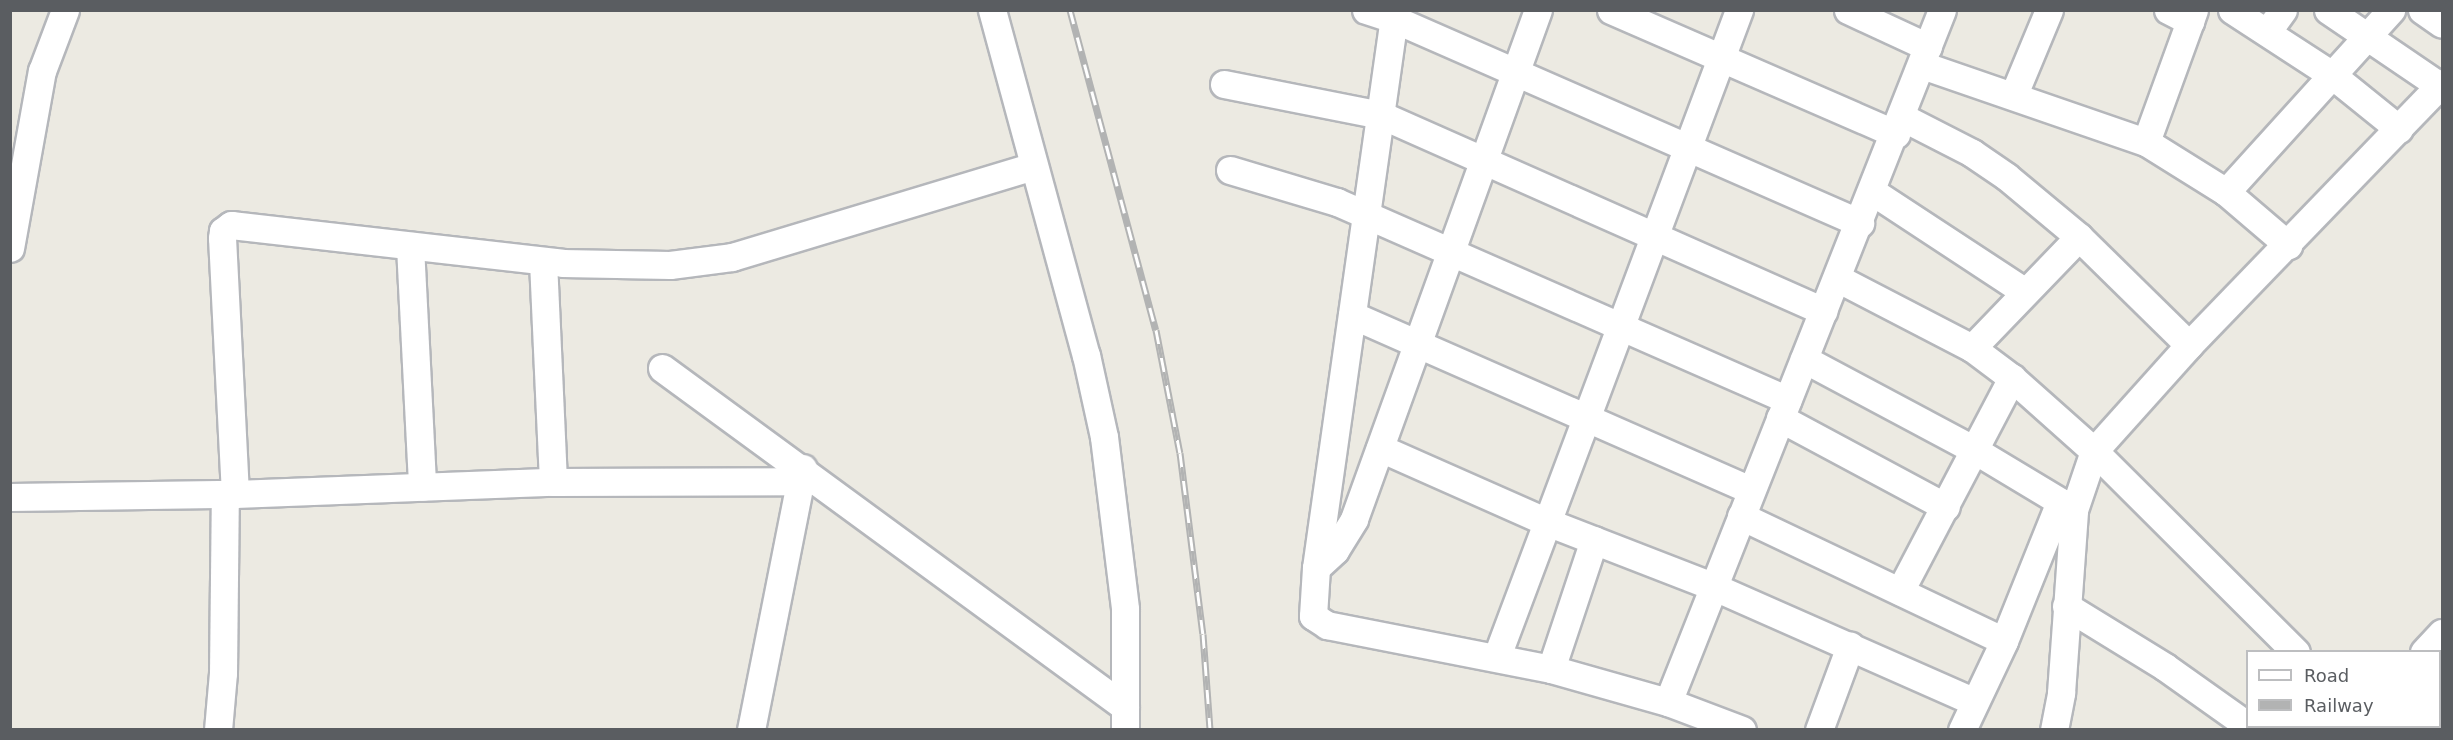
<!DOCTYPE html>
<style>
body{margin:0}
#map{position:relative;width:2453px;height:740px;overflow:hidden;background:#eceae2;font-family:"DejaVu Sans",sans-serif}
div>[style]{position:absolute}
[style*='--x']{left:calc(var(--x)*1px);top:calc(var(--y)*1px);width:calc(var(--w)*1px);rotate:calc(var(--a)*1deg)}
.roads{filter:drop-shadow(2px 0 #b5b7bb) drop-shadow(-2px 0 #b5b7bb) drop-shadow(0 2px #b5b7bb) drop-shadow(0 -2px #b5b7bb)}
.minor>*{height:27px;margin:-13.5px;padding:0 13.5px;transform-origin:13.5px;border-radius:13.5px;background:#fff}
.rail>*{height:7px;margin-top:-3.5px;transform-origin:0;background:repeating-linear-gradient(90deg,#fff 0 14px,#b2b3b3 0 28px);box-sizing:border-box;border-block:2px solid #b2b3b3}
span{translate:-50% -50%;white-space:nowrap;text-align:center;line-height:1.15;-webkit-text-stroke:4.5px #fff;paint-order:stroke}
.frame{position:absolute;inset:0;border:12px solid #5a5d61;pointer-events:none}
.legend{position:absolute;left:2246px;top:650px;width:195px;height:78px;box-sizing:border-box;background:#fff;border:2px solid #bdbec0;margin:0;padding:8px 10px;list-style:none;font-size:18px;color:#5a5d61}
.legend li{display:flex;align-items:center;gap:12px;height:30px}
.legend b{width:30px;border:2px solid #bdbec0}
</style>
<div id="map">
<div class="roads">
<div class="minor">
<i style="--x:992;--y:10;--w:358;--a:74.8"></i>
<i style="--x:1086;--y:355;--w:84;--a:77.6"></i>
<i style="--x:1104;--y:437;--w:173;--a:83"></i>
<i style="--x:1125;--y:609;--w:121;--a:90"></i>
<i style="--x:1366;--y:10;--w:29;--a:18"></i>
<i style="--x:1394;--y:19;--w:509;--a:23.64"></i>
<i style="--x:1395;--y:10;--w:564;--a:98.06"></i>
<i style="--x:1316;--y:568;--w:48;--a:93.6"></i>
<i style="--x:1313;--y:616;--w:17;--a:33"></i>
<i style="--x:1327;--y:625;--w:228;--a:11.1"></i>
<i style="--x:1551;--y:669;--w:122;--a:15.8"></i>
<i style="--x:1668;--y:702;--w:79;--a:20.7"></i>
<i style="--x:1611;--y:10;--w:311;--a:23.5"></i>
<i style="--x:1848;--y:10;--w:88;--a:24.8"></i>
<i style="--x:2168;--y:10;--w:25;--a:27"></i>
<i style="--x:2232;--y:10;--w:119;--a:33"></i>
<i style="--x:2332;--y:75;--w:86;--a:38.9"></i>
<i style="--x:2328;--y:10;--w:135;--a:34.2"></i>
<i style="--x:2422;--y:10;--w:24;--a:35"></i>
<i style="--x:2267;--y:32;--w:27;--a:-54"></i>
<i style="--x:1922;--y:65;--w:237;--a:19"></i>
<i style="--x:2146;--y:142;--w:94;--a:32"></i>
<i style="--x:2226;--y:192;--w:82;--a:40.5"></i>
<i style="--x:1224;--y:84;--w:160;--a:11.2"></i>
<i style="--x:1381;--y:115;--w:484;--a:23.9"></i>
<i style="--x:2014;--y:94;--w:91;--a:-67.4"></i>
<i style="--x:1902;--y:117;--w:79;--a:27.2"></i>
<i style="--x:1972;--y:153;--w:42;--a:34.4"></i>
<i style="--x:2007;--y:177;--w:94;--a:39.8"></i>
<i style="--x:2079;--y:237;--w:154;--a:44.5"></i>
<i style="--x:2146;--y:142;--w:140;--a:-70"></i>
<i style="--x:1230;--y:170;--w:112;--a:16.7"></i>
<i style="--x:1337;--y:202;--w:492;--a:23.7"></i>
<i style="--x:1873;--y:192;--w:181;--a:33.3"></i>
<i style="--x:2226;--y:192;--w:246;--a:-47.8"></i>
<i style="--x:410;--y:246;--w:241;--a:87.1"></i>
<i style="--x:10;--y:248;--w:180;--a:-79.8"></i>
<i style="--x:42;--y:71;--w:65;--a:-69.3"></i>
<i style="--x:543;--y:261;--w:221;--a:87.4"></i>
<i style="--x:1837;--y:278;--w:152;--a:27.4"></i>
<i style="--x:1972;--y:348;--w:50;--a:36.9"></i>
<i style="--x:2012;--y:378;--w:110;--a:41.7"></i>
<i style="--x:2094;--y:451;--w:285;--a:44.9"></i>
<i style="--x:1352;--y:315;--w:436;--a:23.7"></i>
<i style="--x:1972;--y:348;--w:154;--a:-46.1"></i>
<i style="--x:1804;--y:359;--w:195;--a:28.1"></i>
<i style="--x:1976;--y:451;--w:114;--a:31"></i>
<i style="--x:662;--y:368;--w:574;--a:36.21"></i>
<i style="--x:1780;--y:418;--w:188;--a:28.2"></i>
<i style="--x:1380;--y:448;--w:183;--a:23.9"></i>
<i style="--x:1547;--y:522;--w:177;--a:21.2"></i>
<i style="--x:1712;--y:586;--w:287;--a:23.8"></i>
<i style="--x:235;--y:494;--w:256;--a:-92.9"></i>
<i style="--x:222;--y:238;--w:7;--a:-82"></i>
<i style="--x:223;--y:231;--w:10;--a:-37"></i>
<i style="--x:231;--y:225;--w:333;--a:6.5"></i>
<i style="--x:562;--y:263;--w:108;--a:1.1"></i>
<i style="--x:670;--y:265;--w:63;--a:-7.4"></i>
<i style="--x:732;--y:257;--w:315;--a:-16.8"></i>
<i style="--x:10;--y:497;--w:225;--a:-0.8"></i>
<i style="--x:235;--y:494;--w:318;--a:-2.2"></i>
<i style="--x:553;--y:482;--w:247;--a:-0.2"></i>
<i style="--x:1741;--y:516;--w:291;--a:25.4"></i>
<i style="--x:1316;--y:568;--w:26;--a:-43"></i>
<i style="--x:1335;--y:550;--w:36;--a:-58"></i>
<i style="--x:1354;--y:519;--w:541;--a:-70.13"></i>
<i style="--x:1900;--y:591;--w:241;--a:-62.3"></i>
<i style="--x:2066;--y:606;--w:116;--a:31.6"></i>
<i style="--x:2165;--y:667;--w:102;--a:35.4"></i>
<i style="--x:2424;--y:652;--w:26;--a:-47"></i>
<i style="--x:1497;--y:656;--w:690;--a:-69.46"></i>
<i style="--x:1551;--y:669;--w:136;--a:-71.6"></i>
<i style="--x:1668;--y:702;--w:744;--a:-68.4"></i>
<i style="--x:2371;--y:726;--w:5;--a:53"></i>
<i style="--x:218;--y:730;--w:57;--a:-85"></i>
<i style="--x:223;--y:673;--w:179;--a:-89.4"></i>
<i style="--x:751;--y:730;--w:267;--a:-78.8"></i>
<i style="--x:1819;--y:730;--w:90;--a:-69.7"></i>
<i style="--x:1962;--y:730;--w:98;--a:-64.7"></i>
<i style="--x:2004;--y:641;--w:150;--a:-68.1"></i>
<i style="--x:2054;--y:730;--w:38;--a:-79"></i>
<i style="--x:2061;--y:693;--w:183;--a:-85.9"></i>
<i style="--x:2074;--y:510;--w:62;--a:-71.3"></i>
<i style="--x:2094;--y:451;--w:142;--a:-48.1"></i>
<i style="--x:2189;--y:345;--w:364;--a:-46"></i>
<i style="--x:2292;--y:730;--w:4;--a:-76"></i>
</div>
</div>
<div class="rail">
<i style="--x:1070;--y:10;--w:331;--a:75"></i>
<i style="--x:1156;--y:330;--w:125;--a:79"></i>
<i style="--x:1180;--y:453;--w:182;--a:82.8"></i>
<i style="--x:1203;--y:634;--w:96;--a:85.8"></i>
</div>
<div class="frame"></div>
<ul class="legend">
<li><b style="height:8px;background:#fff"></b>Road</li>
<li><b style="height:8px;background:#b2b3b3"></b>Railway</li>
</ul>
</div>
